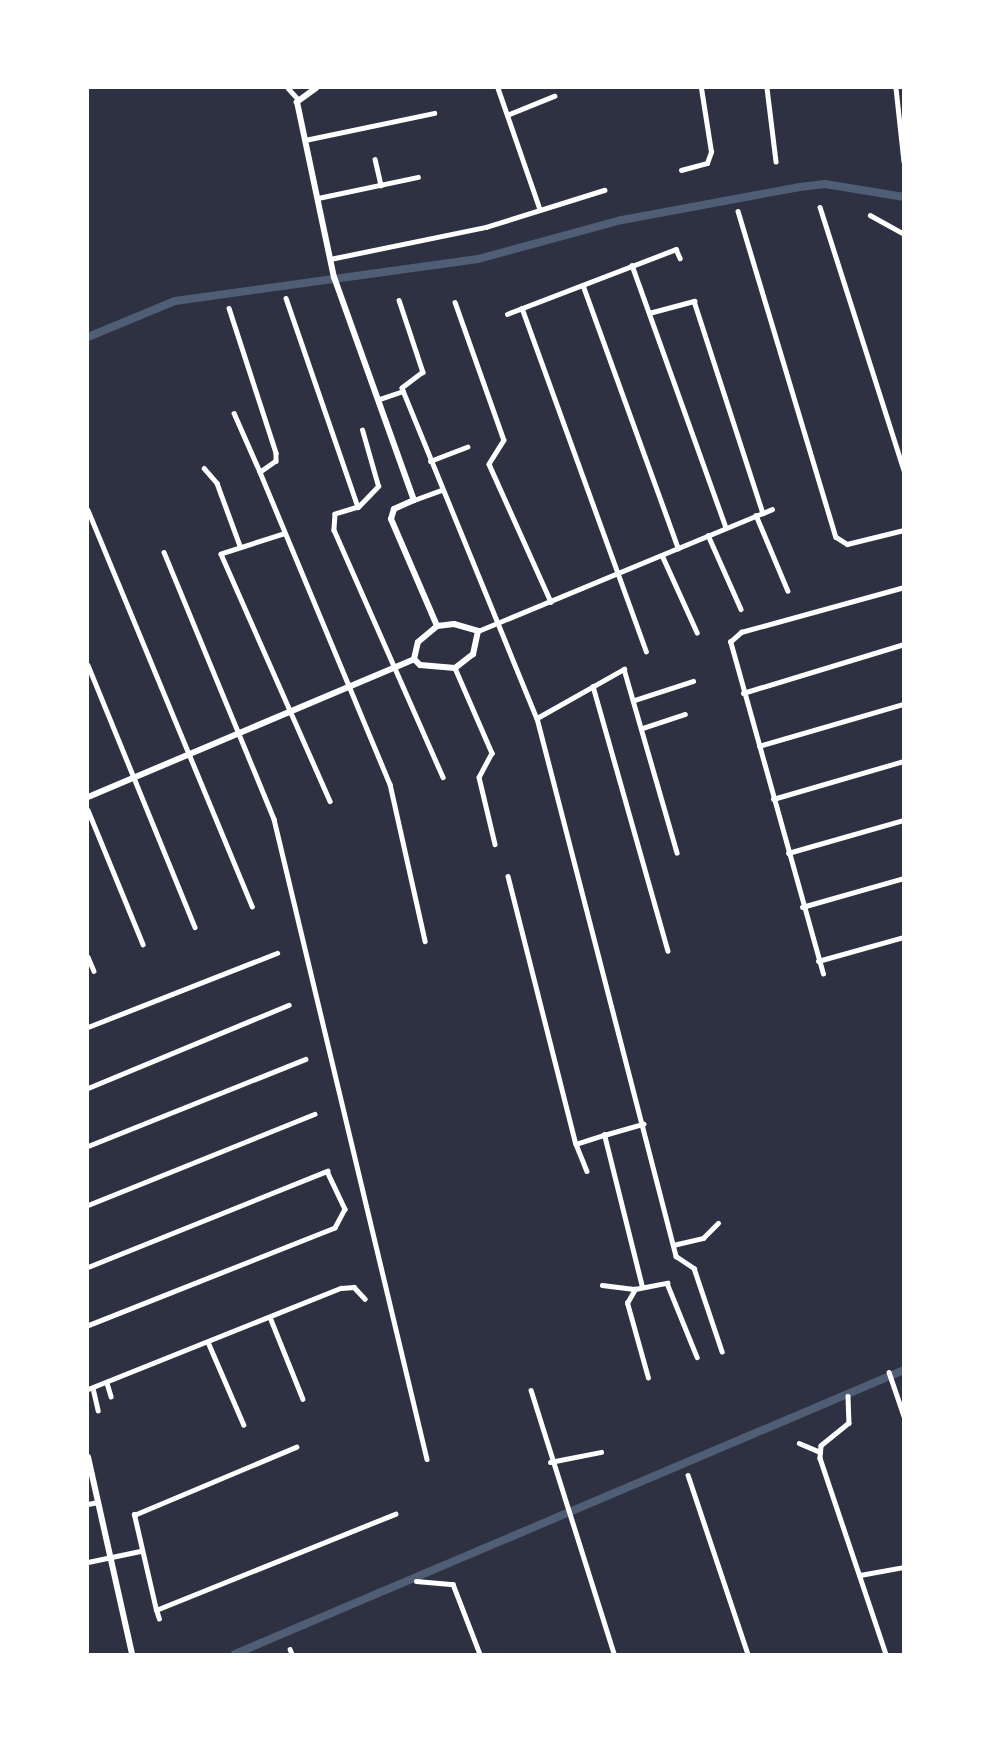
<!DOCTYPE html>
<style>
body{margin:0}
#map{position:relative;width:991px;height:1742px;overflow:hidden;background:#2d3142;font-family:"Golos Text",sans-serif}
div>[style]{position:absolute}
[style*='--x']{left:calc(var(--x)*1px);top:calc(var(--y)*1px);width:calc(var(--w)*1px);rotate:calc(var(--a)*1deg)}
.canal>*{height:8px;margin:-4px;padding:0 4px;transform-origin:4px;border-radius:4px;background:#4f5d75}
.minor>*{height:4.5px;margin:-2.25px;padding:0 2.25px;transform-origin:2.25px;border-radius:2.25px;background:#fff}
.tertiary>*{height:6px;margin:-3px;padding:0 3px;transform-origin:3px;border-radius:3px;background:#fff}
span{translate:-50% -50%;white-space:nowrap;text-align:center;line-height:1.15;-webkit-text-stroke:7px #fff;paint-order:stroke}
.frame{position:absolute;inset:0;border:89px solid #fff;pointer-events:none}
</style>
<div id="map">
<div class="canal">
<i style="--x:88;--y:337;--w:94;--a:-22.5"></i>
<i style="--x:175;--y:301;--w:306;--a:-7.9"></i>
<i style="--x:478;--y:259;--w:149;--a:-15.2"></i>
<i style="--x:622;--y:220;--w:181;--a:-10.5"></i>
<i style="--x:800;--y:187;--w:25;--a:-7"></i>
<i style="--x:825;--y:184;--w:80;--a:9.3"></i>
<i style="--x:235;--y:1654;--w:727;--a:-23"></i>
</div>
<div class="minor">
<i style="--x:288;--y:88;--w:13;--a:48"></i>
<i style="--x:498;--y:88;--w:128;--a:70.9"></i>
<i style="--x:767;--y:88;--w:74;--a:83"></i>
<i style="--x:896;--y:88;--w:74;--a:83.8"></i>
<i style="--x:507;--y:115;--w:51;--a:-22"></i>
<i style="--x:305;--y:140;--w:132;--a:-11.8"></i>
<i style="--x:375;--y:159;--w:27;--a:77"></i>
<i style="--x:681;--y:170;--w:27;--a:-15"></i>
<i style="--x:707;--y:163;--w:12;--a:-70"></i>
<i style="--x:711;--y:152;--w:65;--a:-98.9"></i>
<i style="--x:318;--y:198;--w:102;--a:-11.9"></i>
<i style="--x:820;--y:207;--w:277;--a:72.3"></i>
<i style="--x:738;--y:211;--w:340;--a:73.3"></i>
<i style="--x:836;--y:537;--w:13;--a:32"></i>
<i style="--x:847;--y:544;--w:59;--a:-13.8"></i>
<i style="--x:870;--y:215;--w:39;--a:29"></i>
<i style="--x:330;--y:259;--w:159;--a:-11.6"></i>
<i style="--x:486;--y:227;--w:124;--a:-17.4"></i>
<i style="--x:632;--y:265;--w:279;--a:70.3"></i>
<i style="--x:583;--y:285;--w:280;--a:70.1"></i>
<i style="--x:286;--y:298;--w:221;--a:71"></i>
<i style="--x:358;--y:507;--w:24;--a:163"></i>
<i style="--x:335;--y:514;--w:16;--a:94"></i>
<i style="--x:334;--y:530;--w:270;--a:66.2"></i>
<i style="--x:399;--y:300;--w:76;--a:71.6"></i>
<i style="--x:423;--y:372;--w:26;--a:143"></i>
<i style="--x:402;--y:388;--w:357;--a:67.8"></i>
<i style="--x:537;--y:718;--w:556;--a:75.51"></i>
<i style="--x:676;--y:1256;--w:22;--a:34"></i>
<i style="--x:694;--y:1268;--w:88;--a:71.4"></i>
<i style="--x:455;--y:302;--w:146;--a:70.5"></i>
<i style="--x:504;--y:440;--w:28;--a:122"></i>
<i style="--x:489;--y:464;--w:151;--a:65.8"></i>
<i style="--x:229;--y:308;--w:152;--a:72"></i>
<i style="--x:276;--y:453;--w:8;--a:90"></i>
<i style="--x:276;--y:461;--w:19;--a:145"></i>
<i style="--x:260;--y:472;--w:338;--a:67.4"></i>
<i style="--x:390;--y:784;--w:161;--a:77.4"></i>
<i style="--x:522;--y:308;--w:365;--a:70.1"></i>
<i style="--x:649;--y:313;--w:47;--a:-14.9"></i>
<i style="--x:694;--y:301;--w:223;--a:72"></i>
<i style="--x:507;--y:314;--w:181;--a:-21"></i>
<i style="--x:676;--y:249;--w:10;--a:66"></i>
<i style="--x:380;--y:399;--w:24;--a:-19"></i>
<i style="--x:234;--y:413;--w:64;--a:66.2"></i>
<i style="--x:430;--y:461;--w:40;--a:-21"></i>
<i style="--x:204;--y:468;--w:20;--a:49"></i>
<i style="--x:217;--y:483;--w:67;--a:69.9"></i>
<i style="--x:414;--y:500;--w:29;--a:-20"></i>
<i style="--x:358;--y:507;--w:29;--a:-46"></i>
<i style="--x:378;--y:486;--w:58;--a:-105.9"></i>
<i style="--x:88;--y:510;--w:429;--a:67.5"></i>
<i style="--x:756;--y:515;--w:82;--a:67.2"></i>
<i style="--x:283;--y:534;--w:65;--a:162.1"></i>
<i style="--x:221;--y:554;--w:270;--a:66.2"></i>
<i style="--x:708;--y:535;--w:81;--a:66"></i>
<i style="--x:164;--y:552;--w:289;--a:67.6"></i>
<i style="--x:274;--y:819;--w:658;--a:76.56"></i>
<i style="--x:662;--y:555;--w:85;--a:65.6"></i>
<i style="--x:478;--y:631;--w:318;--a:-22.5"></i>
<i style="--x:88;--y:665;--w:283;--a:67.8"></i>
<i style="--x:455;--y:668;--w:93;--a:66.5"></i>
<i style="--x:492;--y:753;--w:27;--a:118"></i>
<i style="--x:479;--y:777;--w:69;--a:76.6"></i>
<i style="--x:593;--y:686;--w:275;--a:74.2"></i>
<i style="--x:743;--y:693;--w:168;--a:-16.9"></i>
<i style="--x:635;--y:700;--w:61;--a:-18.1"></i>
<i style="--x:537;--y:718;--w:100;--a:-29.4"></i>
<i style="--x:624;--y:669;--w:191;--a:73.9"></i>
<i style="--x:643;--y:728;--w:44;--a:-18.4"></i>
<i style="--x:759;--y:746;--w:151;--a:-16.2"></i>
<i style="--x:773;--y:799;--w:136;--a:-16.2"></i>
<i style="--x:88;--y:810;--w:145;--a:67.7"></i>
<i style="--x:788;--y:853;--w:121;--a:-15.9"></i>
<i style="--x:508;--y:876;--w:276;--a:75.8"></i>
<i style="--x:576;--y:1144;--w:29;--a:-18"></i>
<i style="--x:802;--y:907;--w:106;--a:-15.9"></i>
<i style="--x:88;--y:957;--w:15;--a:67"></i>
<i style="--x:818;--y:961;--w:89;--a:-15.6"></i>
<i style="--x:823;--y:974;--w:345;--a:-105.6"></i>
<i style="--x:730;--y:642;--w:15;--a:-42"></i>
<i style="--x:741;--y:632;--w:169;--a:-15.4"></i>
<i style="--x:88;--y:1027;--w:203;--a:-21.4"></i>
<i style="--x:88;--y:1088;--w:217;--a:-22.5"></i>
<i style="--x:576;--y:1144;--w:29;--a:68"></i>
<i style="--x:88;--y:1146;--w:234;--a:-21.8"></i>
<i style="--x:88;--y:1205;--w:244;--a:-21.9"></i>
<i style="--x:673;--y:1245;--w:31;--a:-13"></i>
<i style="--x:703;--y:1238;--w:21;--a:-45"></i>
<i style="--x:88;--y:1267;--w:258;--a:-21.9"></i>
<i style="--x:327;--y:1171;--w:42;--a:64.7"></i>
<i style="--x:345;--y:1209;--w:21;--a:118"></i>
<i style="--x:335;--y:1228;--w:266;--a:158.4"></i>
<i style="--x:602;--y:1285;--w:32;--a:7"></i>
<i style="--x:642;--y:1287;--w:157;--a:-104"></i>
<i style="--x:604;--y:1135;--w:41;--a:-15.8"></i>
<i style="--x:270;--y:1317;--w:88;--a:68.1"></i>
<i style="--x:208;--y:1342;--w:90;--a:66.6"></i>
<i style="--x:889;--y:1372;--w:46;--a:71.2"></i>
<i style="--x:648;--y:1378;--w:78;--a:-105.6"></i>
<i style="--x:627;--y:1303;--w:16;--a:-60"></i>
<i style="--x:635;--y:1289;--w:33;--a:-11"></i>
<i style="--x:667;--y:1283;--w:80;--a:67.9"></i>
<i style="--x:107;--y:1383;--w:14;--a:73"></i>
<i style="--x:93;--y:1388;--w:23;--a:77"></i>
<i style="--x:88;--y:1389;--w:272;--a:-21.8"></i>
<i style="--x:341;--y:1288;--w:13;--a:-4"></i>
<i style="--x:354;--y:1287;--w:16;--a:47"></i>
<i style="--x:531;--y:1390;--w:277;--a:72.5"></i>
<i style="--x:848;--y:1396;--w:27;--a:88"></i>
<i style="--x:849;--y:1423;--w:36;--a:141"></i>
<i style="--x:821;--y:1446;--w:12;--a:95"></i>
<i style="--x:820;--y:1458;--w:207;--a:71.4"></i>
<i style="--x:799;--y:1443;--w:23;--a:23"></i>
<i style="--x:550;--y:1462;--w:52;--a:-11.1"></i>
<i style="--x:688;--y:1475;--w:189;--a:71.5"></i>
<i style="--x:88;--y:1504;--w:10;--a:-11"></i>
<i style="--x:88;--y:1562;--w:53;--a:-11.9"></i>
<i style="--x:860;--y:1575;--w:45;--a:-10.3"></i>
<i style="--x:416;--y:1581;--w:37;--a:5"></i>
<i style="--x:453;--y:1584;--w:75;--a:68.9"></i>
<i style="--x:156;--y:1610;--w:98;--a:-103"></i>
<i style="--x:134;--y:1515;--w:176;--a:-22.8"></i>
<i style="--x:159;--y:1619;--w:9;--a:-108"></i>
<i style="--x:156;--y:1610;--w:258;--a:-21.9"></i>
<i style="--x:290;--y:1649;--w:5;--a:68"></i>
</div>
<div class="tertiary">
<i style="--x:316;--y:88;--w:24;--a:144"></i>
<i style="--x:297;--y:102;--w:179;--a:78.1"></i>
<i style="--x:334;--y:277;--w:237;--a:70.3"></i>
<i style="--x:414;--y:500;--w:22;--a:156"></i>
<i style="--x:394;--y:509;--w:10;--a:107"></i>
<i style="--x:391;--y:519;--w:116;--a:66.7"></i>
<i style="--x:454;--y:624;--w:25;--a:16"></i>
<i style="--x:478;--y:631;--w:24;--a:102"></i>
<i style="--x:473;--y:654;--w:23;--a:142"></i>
<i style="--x:455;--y:668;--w:35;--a:-175"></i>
<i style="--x:420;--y:665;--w:8;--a:-135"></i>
<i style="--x:414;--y:659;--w:17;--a:-77"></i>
<i style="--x:418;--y:642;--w:25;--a:-40"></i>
<i style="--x:437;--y:626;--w:17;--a:-7"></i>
<i style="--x:88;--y:797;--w:354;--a:-22.9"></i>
<i style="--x:88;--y:1457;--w:202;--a:77.4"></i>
</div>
<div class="frame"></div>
</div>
